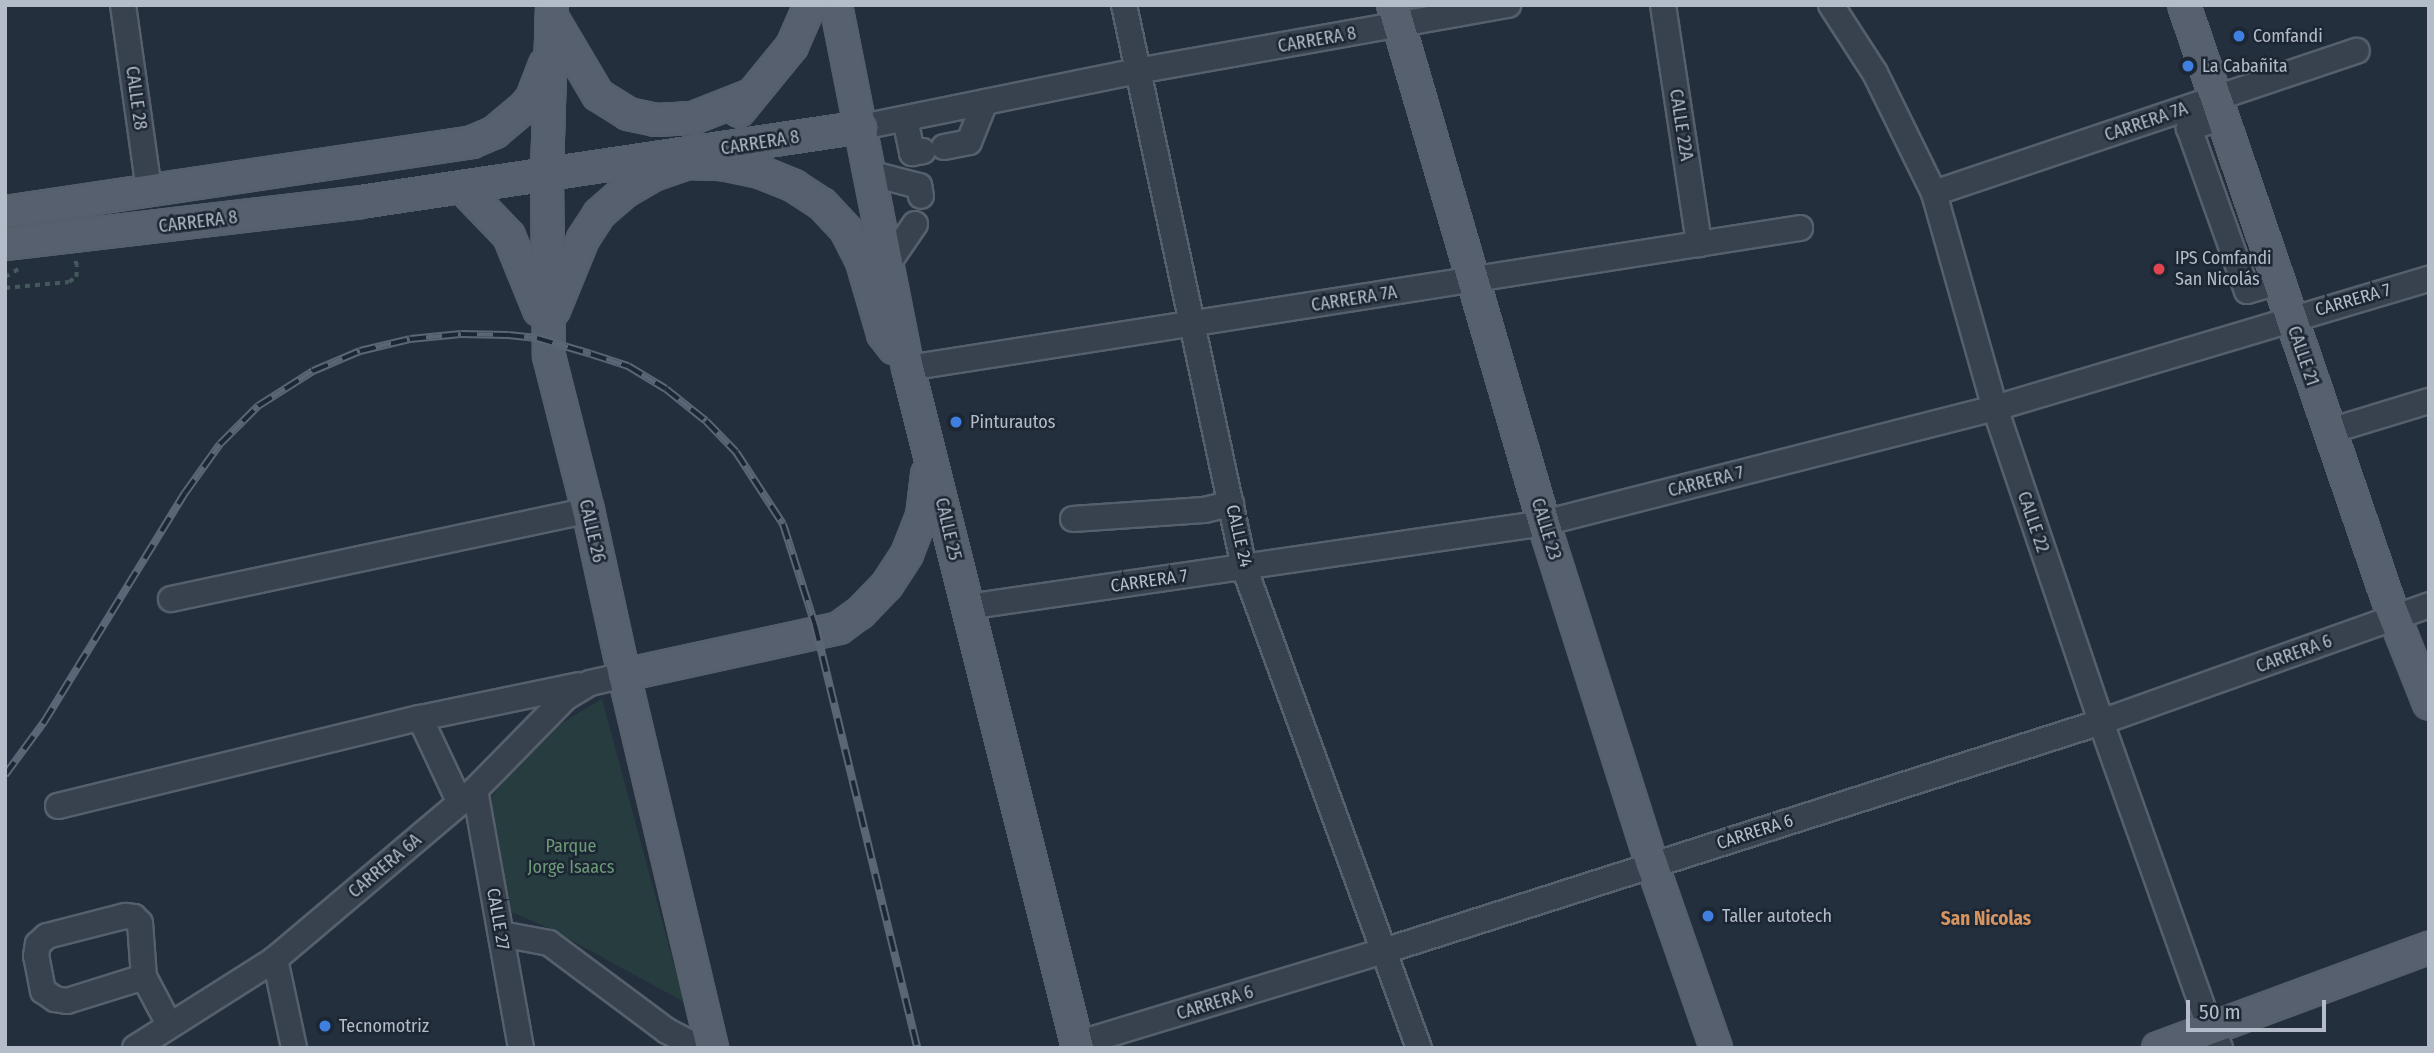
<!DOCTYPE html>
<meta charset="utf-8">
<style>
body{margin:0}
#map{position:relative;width:2434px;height:1053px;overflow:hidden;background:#242f3e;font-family:"Fira Sans Condensed",sans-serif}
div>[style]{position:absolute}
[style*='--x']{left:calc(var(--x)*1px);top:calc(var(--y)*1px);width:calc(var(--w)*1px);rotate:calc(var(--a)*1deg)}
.green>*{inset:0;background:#263c3f}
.path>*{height:3.5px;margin-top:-1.75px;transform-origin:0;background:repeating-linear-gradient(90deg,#44595c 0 5px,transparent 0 10px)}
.roads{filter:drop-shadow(2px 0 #565f6c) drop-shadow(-2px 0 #565f6c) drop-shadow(0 2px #565f6c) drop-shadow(0 -2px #565f6c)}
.minor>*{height:24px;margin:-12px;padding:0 12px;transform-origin:12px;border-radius:12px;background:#38414e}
.major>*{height:30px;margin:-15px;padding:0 15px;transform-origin:15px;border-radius:15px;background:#56606e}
.rail>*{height:8px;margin-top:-4px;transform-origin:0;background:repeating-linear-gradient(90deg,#1d2633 0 16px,#5a6575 0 32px);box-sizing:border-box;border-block:2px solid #5a6575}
.dots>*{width:19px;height:19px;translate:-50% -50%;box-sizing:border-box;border:4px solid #1d2633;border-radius:50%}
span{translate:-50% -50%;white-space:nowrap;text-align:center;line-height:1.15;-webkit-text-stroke:5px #1d2633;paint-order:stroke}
.poi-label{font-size:18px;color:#b4bcc9}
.left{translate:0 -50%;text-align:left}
.street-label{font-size:18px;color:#b4bcc9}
.park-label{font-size:18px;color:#6b9a76}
.neighbourhood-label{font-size:19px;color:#d59563;font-weight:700}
.frame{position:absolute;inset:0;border:7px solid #b4bcc9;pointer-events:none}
.scale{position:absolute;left:2186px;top:1000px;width:140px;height:32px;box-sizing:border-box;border:4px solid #b4bcc9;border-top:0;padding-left:9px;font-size:21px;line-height:24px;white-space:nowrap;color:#b4bcc9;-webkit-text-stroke:5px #1d2633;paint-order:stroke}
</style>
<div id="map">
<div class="green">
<i style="clip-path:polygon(602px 699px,684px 1002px,549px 928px,506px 910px,490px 798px,550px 730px)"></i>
</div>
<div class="path">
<i style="--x:5;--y:277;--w:17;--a:-31"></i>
<i style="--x:5;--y:288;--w:64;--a:-5.4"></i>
<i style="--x:69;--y:282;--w:9;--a:-36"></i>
<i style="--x:76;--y:277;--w:11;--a:-85"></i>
<i style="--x:77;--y:266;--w:8;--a:-113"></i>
</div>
<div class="roads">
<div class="minor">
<i style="--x:123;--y:5;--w:188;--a:82"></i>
<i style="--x:1124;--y:5;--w:575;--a:77.95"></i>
<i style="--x:1244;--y:567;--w:512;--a:70.01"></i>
<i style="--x:1663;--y:5;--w:242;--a:81.4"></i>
<i style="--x:1831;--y:5;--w:81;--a:57.1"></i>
<i style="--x:1875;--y:73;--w:134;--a:63.8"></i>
<i style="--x:1934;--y:193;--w:223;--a:74.2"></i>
<i style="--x:1995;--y:408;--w:331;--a:71.3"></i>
<i style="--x:2101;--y:722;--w:325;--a:70.4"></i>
<i style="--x:2210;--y:1028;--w:22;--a:63"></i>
<i style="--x:2220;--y:118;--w:33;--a:162"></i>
<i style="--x:2189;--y:128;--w:173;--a:70.4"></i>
<i style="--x:2247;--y:291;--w:32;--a:-16"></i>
<i style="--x:905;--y:119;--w:35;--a:78"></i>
<i style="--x:912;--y:153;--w:11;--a:-10"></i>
<i style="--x:862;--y:127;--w:281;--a:-11.5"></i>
<i style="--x:1137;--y:71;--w:377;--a:-10.1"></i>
<i style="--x:944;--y:147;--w:25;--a:-11"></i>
<i style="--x:969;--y:142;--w:43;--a:-68.2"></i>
<i style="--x:869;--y:173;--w:52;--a:14.6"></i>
<i style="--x:919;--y:186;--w:10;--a:79"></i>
<i style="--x:1934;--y:193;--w:446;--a:-18.6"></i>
<i style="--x:889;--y:262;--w:46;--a:-55.6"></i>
<i style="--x:908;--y:368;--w:903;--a:-8.92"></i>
<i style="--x:2330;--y:431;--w:103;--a:-16.9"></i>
<i style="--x:1073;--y:519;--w:131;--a:-3.9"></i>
<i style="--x:1204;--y:510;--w:28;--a:-13"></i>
<i style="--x:171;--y:599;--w:426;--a:-12"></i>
<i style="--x:967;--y:607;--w:583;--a:-8.28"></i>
<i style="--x:1544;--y:523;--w:465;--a:-14.3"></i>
<i style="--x:1995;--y:408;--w:453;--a:-16.6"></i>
<i style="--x:420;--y:718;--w:162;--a:-11.7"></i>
<i style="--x:475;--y:790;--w:262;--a:79.9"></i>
<i style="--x:58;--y:806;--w:373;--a:-13.7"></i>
<i style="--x:420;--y:718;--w:94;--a:64.8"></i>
<i style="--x:501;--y:934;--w:49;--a:10.6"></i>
<i style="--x:549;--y:943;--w:147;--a:36.7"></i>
<i style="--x:667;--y:1031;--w:25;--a:27"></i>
<i style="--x:689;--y:1042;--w:24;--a:15"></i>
<i style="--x:275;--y:959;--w:91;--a:77.9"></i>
<i style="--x:144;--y:977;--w:81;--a:162.7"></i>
<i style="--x:67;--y:1001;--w:12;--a:-171"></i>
<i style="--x:55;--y:999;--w:14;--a:-146"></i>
<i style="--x:43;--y:991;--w:36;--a:-101"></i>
<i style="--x:36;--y:956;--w:12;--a:-81"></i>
<i style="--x:38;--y:944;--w:12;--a:-42"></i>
<i style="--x:47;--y:936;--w:81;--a:-14.4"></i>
<i style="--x:125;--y:916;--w:9;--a:6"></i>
<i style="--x:134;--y:917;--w:8;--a:45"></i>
<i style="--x:140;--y:923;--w:54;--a:85.8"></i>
<i style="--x:144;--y:977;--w:53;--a:62"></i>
<i style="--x:1077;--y:1044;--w:321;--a:-16.9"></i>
<i style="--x:1384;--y:951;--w:753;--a:-17.71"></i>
<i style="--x:2101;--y:722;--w:348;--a:-19.6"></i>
<i style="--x:135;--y:1048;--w:166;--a:-32.4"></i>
<i style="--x:275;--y:959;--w:262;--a:-40.2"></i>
<i style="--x:475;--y:790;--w:129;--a:-45.6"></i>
<i style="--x:565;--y:698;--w:29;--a:-31"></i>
<i style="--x:590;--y:683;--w:35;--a:-13"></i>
</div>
<div class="major">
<i style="--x:552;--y:5;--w:170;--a:91.7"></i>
<i style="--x:547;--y:175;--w:181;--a:89.4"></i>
<i style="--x:549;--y:356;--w:159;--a:75.8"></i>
<i style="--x:588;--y:510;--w:169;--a:77.7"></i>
<i style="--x:624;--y:675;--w:383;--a:76.7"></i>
<i style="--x:836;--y:5;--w:370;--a:78.8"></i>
<i style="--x:908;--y:368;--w:701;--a:75.96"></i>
<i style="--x:1393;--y:5;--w:554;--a:73.76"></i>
<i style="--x:1548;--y:537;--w:343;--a:72.4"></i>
<i style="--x:1652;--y:864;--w:195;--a:70.8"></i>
<i style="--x:2184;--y:5;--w:635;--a:71.08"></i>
<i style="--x:2390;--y:606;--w:105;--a:68.3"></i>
<i style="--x:553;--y:19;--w:88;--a:59.4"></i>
<i style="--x:598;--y:95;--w:36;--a:32"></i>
<i style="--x:628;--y:114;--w:29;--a:12"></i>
<i style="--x:656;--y:120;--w:37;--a:-3"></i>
<i style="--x:693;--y:118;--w:62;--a:-21.6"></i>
<i style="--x:739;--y:111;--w:84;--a:-50.8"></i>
<i style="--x:792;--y:46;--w:45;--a:-66.3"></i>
<i style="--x:463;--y:188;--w:66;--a:46.2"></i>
<i style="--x:509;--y:236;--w:80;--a:67.9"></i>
<i style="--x:5;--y:212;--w:472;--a:-8.5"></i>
<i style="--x:472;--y:142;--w:25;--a:-23"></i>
<i style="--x:495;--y:132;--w:38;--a:-40"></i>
<i style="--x:524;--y:108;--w:13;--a:-51"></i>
<i style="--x:532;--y:98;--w:36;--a:-69"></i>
<i style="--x:5;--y:244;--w:358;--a:-6.7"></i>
<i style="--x:361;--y:202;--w:507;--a:-8.51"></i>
<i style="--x:554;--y:310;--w:77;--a:-67.8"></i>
<i style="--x:583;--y:239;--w:30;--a:-57"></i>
<i style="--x:599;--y:214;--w:33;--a:-41"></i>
<i style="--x:624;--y:192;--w:34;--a:-30"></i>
<i style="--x:653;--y:175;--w:36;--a:-19"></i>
<i style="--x:687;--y:163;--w:35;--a:2"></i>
<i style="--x:722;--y:164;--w:39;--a:12"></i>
<i style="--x:760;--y:172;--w:37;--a:22"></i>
<i style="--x:794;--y:186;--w:33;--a:33"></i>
<i style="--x:822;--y:204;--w:35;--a:47"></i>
<i style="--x:846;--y:230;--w:36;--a:63"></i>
<i style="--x:862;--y:262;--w:75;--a:73.7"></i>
<i style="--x:883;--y:334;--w:18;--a:52"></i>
<i style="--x:624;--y:675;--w:220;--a:-12.3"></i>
<i style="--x:839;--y:628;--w:26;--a:-36"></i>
<i style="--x:860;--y:613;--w:39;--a:-46"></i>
<i style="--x:887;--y:585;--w:37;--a:-57"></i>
<i style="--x:907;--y:554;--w:41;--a:-68.5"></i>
<i style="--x:922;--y:516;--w:42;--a:-83.2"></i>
<i style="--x:2158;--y:1048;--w:289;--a:-20.3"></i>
</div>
</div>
<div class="rail">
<i style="--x:5;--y:775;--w:66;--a:-53.7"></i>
<i style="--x:44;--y:722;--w:269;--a:-58.4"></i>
<i style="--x:185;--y:493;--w:60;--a:-54.5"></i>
<i style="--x:220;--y:444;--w:54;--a:-45"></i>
<i style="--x:258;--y:406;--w:65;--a:-32.5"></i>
<i style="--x:313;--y:371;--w:51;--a:-23.1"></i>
<i style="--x:360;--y:351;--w:51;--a:-13.5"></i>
<i style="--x:410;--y:339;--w:51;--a:-5.6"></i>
<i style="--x:461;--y:334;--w:47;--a:1.2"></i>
<i style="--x:508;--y:335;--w:29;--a:6"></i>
<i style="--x:537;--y:338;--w:56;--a:16.5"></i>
<i style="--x:591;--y:354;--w:39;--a:18"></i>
<i style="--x:628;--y:366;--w:44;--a:31.2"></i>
<i style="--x:666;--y:389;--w:51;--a:38.7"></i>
<i style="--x:706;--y:421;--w:43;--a:45.9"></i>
<i style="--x:736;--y:452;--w:86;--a:56.9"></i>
<i style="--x:783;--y:524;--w:106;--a:72.4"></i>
<i style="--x:815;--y:625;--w:435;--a:76.4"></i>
</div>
<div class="dots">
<i style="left:2239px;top:36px;background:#3f7fe0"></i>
<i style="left:2188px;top:66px;background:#3f7fe0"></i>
<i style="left:2159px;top:269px;background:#e0444e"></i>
<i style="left:956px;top:422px;background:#3f7fe0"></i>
<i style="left:1708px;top:916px;background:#3f7fe0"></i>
<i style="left:325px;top:1026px;background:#3f7fe0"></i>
</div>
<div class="poi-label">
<span class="left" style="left:2253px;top:36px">Comfandi</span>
<span class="left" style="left:2202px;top:66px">La Cabañita</span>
<span class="left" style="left:2175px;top:269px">IPS Comfandi<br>San Nicolás</span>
<span class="left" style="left:970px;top:422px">Pinturautos</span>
<span class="left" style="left:1722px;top:916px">Taller autotech</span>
<span class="left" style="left:339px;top:1026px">Tecnomotriz</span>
</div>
<div class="street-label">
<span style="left:1317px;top:40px;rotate:-10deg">CARRERA 8</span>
<span style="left:136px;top:98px;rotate:82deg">CALLE 28</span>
<span style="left:2146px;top:122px;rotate:-19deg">CARRERA 7A</span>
<span style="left:1681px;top:125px;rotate:81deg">CALLE 22A</span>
<span style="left:760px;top:143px;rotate:-9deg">CARRERA 8</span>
<span style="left:198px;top:222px;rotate:-7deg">CARRERA 8</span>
<span style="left:1354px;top:299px;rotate:-9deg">CARRERA 7A</span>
<span style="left:2353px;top:300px;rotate:-16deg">CARRERA 7</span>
<span style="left:2303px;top:356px;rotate:71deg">CALLE 21</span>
<span style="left:1706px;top:482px;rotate:-14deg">CARRERA 7</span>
<span style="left:2033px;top:522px;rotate:71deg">CALLE 22</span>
<span style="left:948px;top:529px;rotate:77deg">CALLE 25</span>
<span style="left:1546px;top:529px;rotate:73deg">CALLE 23</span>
<span style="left:592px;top:531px;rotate:77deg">CALLE 26</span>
<span style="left:1239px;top:536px;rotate:77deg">CALLE 24</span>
<span style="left:1149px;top:581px;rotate:-8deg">CARRERA 7</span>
<span style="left:2294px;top:654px;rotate:-20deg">CARRERA 6</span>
<span style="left:1755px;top:832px;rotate:-18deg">CARRERA 6</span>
<span style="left:385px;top:866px;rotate:-40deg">CARRERA 6A</span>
<span style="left:498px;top:919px;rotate:80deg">CALLE 27</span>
<span style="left:1215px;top:1003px;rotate:-17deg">CARRERA 6</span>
</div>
<div class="park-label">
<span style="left:571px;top:857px">Parque<br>Jorge Isaacs</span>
</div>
<div class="neighbourhood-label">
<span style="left:1986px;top:919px">San Nicolas</span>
</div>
<div class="frame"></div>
<div class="scale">50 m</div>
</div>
